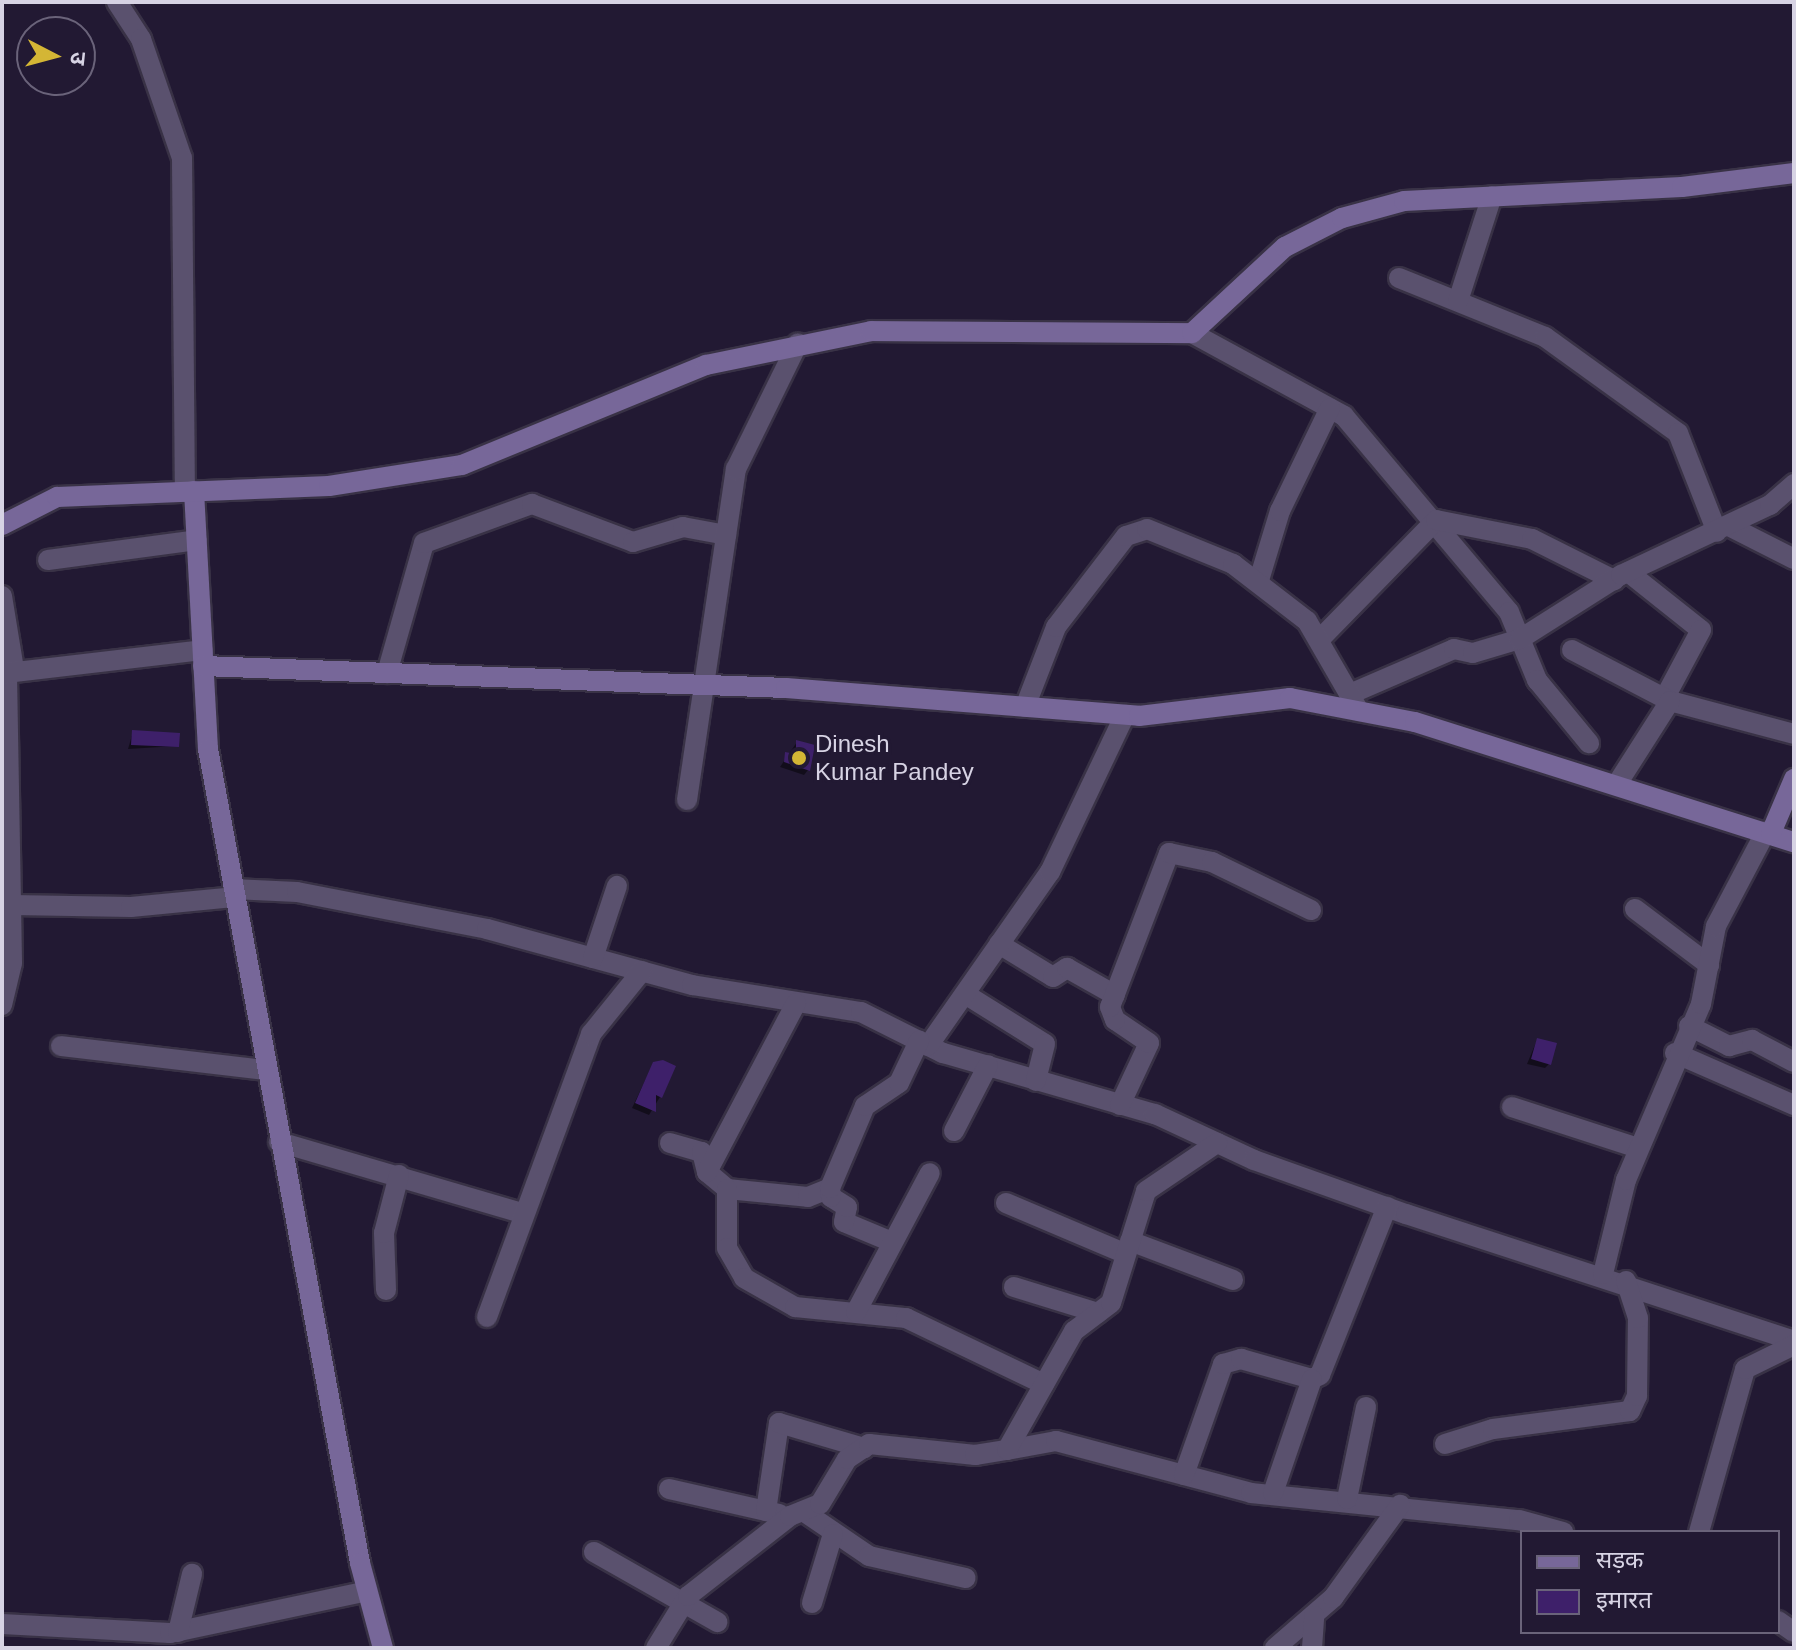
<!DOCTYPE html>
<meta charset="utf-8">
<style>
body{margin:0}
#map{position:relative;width:1796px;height:1650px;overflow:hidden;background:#221933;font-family:Helvetica,"Noto Sans Devanagari",sans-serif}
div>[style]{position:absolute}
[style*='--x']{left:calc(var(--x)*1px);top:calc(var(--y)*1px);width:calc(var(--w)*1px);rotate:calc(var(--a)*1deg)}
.shadow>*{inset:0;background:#0007}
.building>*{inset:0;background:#3e206a}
.roads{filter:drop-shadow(2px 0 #393246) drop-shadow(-2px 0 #393246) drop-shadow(0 2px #393246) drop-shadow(0 -2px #393246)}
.street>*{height:20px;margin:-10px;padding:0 10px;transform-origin:10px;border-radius:10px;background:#5a516e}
.secondary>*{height:20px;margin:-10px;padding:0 10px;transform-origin:10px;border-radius:10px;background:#776799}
.dots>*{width:22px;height:22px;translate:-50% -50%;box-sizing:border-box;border:4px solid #221933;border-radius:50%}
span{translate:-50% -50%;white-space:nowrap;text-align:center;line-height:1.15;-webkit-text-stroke:6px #221933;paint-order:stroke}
.poi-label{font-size:24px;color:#d7d3e4}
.left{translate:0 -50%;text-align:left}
.frame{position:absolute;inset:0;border:4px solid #d7d3e4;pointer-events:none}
.legend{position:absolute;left:1520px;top:1530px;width:260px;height:104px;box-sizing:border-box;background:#221933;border:2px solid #6a637a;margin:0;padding:10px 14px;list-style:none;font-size:24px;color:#d7d3e4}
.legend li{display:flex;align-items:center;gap:16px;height:40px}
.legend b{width:40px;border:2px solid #6a637a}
.north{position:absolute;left:16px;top:16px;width:80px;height:80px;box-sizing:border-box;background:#221933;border:2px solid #6a637a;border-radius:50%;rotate:96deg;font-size:22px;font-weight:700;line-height:32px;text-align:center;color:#d7d3e4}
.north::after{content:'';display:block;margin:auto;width:28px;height:36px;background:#d4b635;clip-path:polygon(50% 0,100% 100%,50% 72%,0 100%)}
</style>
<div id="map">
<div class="shadow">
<i style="clip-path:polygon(133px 732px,177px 746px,128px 749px)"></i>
<i style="clip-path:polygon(797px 742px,808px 770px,804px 775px,780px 767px)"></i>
<i style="clip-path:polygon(1537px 1040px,1549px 1064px,1545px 1068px,1527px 1064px)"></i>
<i style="clip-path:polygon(653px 1064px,660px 1097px,649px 1115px,632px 1108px)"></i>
</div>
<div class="building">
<i style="clip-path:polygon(132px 730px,180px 733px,179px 747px,131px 745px)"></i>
<i style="clip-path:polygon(796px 740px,815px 745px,810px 771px,784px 762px,785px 752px,796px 754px)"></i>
<i style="clip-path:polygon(1537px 1038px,1557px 1043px,1551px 1065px,1531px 1059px)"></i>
<i style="clip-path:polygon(663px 1060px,676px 1066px,662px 1098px,656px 1095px,656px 1112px,635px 1103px,653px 1062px)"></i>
</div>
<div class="roads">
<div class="street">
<i style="--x:117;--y:2;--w:44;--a:57"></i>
<i style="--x:141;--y:39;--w:126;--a:71"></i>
<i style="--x:182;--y:158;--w:334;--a:89.5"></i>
<i style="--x:1399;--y:278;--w:157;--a:22"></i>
<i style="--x:1545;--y:337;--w:164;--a:35.8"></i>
<i style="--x:1678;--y:433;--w:106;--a:68.5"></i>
<i style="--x:1458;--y:301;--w:110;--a:-72.1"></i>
<i style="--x:1192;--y:333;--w:173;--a:28.6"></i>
<i style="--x:1344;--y:416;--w:256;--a:49.9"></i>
<i style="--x:1509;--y:612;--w:74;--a:67.6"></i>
<i style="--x:1537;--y:680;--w:82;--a:50.5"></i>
<i style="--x:1729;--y:526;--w:73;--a:26.9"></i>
<i style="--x:48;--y:560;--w:150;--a:-7.6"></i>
<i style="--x:1628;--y:572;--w:93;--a:38.5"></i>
<i style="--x:1701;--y:630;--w:78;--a:118.2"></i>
<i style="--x:1259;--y:580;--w:72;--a:-73.1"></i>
<i style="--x:1280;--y:511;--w:114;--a:-64.1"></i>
<i style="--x:2;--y:596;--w:74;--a:80.7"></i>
<i style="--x:1321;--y:638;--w:165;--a:-45.7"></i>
<i style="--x:1436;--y:520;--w:98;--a:11.2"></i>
<i style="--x:1532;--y:539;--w:92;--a:26.6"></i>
<i style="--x:1572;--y:650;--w:110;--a:27.5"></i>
<i style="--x:1670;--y:701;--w:128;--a:14.9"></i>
<i style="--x:387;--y:673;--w:135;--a:-74.1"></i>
<i style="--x:424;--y:543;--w:115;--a:-19.9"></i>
<i style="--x:532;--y:504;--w:108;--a:20.6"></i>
<i style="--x:633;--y:542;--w:52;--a:-16.7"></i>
<i style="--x:683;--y:527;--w:44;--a:10.5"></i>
<i style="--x:1350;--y:694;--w:113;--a:-23.4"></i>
<i style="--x:1454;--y:649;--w:19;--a:12"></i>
<i style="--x:1473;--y:653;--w:49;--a:-16.6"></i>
<i style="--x:1520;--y:639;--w:120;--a:-32.4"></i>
<i style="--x:1621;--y:575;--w:165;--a:-25.2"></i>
<i style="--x:1770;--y:505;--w:32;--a:-41"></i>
<i style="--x:1025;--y:707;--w:86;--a:-68.8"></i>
<i style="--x:1056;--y:627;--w:115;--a:-52.4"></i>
<i style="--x:1126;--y:536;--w:22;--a:-18"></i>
<i style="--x:1147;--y:529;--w:93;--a:22.1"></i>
<i style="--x:1233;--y:564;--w:93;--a:37.6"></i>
<i style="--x:1307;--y:621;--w:104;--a:60"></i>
<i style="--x:1617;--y:784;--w:98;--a:-57.4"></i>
<i style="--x:687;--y:800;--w:335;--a:-81.6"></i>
<i style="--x:736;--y:469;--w:140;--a:-63.8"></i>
<i style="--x:233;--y:889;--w:64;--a:2.7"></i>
<i style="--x:297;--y:892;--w:194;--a:11"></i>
<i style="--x:487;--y:929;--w:213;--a:15.3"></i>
<i style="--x:692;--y:985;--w:171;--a:9.1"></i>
<i style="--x:861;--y:1012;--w:92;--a:26.6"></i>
<i style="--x:943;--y:1053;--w:221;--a:16.1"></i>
<i style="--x:1155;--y:1114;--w:109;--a:24.9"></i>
<i style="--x:1254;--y:1160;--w:161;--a:19.6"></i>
<i style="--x:1406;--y:1214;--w:408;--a:18.1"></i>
<i style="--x:12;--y:905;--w:119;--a:1"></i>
<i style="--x:131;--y:907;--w:103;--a:-5.5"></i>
<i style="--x:1635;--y:909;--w:93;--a:37.1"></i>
<i style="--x:999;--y:944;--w:63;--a:31.4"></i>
<i style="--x:1053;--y:977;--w:17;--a:-33"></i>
<i style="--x:1067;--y:968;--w:55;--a:29.4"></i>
<i style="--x:593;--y:958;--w:76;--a:-71.6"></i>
<i style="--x:965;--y:994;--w:94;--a:32"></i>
<i style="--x:1045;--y:1044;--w:38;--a:104"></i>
<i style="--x:2;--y:1005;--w:43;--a:-76.6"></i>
<i style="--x:12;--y:963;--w:290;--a:-91"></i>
<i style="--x:7;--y:673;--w:197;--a:-6.7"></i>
<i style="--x:1689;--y:1026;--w:45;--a:26.6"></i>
<i style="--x:1729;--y:1046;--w:24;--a:-15"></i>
<i style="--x:1752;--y:1040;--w:47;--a:27.6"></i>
<i style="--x:61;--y:1046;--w:205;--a:6.7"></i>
<i style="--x:928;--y:1046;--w:213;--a:-55"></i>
<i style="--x:1050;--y:872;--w:174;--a:-64.5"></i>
<i style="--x:1675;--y:1053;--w:130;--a:23.6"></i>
<i style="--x:1120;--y:1105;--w:68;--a:-64.9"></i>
<i style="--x:1149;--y:1043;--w:41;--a:-145.9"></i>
<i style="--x:1115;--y:1020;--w:14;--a:-111"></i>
<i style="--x:1110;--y:1007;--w:165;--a:-69"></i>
<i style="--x:1169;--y:853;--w:44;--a:11.8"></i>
<i style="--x:1212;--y:862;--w:110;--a:25.9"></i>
<i style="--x:1512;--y:1107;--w:133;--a:18"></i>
<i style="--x:954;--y:1131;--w:74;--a:-62.7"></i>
<i style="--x:279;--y:1142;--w:253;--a:16.3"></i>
<i style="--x:670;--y:1143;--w:33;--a:16"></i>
<i style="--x:702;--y:1152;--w:21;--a:76"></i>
<i style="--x:707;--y:1172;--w:26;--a:40"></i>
<i style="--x:727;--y:1189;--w:81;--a:5.6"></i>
<i style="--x:808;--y:1197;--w:24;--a:-22"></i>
<i style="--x:707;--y:1172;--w:191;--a:-62.2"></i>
<i style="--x:727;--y:1189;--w:59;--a:90"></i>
<i style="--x:727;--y:1248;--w:34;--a:60"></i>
<i style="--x:744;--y:1278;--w:59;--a:29.6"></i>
<i style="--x:795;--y:1307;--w:112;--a:5.7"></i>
<i style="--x:906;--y:1318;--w:153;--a:25.6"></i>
<i style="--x:1006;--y:1203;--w:130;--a:23"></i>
<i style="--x:1130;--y:1241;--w:110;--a:20.7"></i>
<i style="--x:892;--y:1242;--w:52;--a:-157.4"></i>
<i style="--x:844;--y:1222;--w:15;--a:-79"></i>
<i style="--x:847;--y:1207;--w:19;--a:-148"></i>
<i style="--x:831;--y:1197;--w:9;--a:-96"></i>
<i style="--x:830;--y:1188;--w:89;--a:-66.9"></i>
<i style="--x:865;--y:1106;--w:41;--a:-34.1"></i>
<i style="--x:899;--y:1083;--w:47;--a:-64.5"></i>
<i style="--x:1603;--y:1274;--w:97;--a:-76.3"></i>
<i style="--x:1626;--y:1180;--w:191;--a:-66.9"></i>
<i style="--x:1701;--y:1004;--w:79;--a:-79.1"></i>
<i style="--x:1716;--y:926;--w:107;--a:-62.2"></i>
<i style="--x:1014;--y:1287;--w:88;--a:17.2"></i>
<i style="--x:386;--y:1290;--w:57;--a:-92"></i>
<i style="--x:384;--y:1233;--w:60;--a:-75.5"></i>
<i style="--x:856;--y:1312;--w:157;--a:-62"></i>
<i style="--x:487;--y:1317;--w:302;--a:-69.8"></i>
<i style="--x:591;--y:1034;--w:81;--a:-51"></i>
<i style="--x:1445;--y:1444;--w:50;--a:-17.4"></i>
<i style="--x:1493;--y:1429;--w:138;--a:-7.5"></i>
<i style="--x:1630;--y:1411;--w:17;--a:-65"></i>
<i style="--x:1637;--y:1396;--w:78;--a:-89.3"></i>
<i style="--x:1638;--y:1318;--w:39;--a:-108"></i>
<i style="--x:1007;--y:1450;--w:50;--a:-10.4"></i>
<i style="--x:1056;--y:1441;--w:202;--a:14.9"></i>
<i style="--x:1251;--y:1493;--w:269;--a:5.8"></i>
<i style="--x:1519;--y:1520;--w:46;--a:15.3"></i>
<i style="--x:1184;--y:1475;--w:118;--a:-70.6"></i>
<i style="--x:1223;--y:1364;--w:19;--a:-16"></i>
<i style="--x:1241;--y:1359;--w:74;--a:15.7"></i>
<i style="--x:1312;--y:1379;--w:9;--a:-27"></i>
<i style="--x:1320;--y:1375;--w:181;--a:-68.3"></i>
<i style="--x:669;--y:1489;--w:113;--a:12.8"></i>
<i style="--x:1273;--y:1493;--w:120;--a:-71.1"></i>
<i style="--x:1347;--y:1499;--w:94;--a:-78.3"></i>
<i style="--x:766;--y:1511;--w:89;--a:-81.6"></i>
<i style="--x:779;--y:1423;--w:89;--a:16.4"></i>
<i style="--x:803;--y:1511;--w:80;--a:34.3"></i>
<i style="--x:869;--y:1556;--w:99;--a:12.8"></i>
<i style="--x:1699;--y:1532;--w:169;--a:-74.2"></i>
<i style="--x:1745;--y:1369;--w:55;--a:-26.1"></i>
<i style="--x:594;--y:1552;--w:142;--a:29.6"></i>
<i style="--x:812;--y:1603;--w:72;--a:-73.1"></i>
<i style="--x:1778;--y:1621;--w:19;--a:35"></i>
<i style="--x:2;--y:1624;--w:168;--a:3.1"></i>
<i style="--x:170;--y:1633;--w:201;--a:-12"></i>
<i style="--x:178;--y:1632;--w:60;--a:-76.4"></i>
<i style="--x:656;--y:1648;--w:61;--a:-58.4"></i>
<i style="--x:688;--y:1596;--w:130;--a:-38.1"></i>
<i style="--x:790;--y:1516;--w:32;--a:-22"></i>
<i style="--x:820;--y:1504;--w:52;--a:-59"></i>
<i style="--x:847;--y:1459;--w:27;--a:-34"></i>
<i style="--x:869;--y:1444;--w:107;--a:5.9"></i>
<i style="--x:975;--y:1455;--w:32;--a:-9"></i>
<i style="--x:1007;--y:1450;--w:137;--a:-60.6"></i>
<i style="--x:1074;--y:1331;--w:46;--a:-37.1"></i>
<i style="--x:1111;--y:1303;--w:117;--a:-72.6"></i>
<i style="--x:1146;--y:1191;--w:86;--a:-34.1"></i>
<i style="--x:1275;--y:1648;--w:77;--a:-40.8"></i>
<i style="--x:1333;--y:1598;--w:115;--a:-54.2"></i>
<i style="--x:1312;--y:1648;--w:32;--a:-86"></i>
</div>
<div class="secondary">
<i style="--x:194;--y:491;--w:258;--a:86.9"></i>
<i style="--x:208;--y:749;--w:828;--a:79.42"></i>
<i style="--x:360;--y:1563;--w:88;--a:74.9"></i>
<i style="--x:2;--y:525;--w:62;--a:-27"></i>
<i style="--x:57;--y:497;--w:272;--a:-2.3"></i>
<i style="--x:329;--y:486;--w:135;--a:-9"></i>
<i style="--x:462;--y:465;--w:264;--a:-22.3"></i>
<i style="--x:706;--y:365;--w:168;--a:-11.6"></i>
<i style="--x:871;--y:331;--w:321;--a:0.4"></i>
<i style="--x:1192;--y:333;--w:127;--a:-42.8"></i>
<i style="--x:1285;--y:247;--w:64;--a:-27"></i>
<i style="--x:1342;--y:218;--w:64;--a:-15.3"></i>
<i style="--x:1404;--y:201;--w:278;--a:-2.9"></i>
<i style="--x:1682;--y:187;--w:113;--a:-7.1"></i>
<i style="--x:203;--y:666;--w:583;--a:2.16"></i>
<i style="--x:786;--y:688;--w:354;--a:4.5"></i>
<i style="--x:1139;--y:716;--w:152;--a:-6.8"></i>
<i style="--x:1290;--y:698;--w:127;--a:10.9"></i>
<i style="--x:1415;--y:722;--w:398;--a:17.6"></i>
<i style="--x:1771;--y:833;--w:59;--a:-66.9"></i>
</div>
</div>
<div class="dots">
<i style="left:799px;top:758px;background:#d4b635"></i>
</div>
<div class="poi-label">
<span class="left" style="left:815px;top:758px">Dinesh<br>Kumar Pandey</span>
</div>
<div class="frame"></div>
<ul class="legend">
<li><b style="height:10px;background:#776799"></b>सड़क</li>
<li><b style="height:22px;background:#3e206a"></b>इमारत</li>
</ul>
<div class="north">उ</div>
</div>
